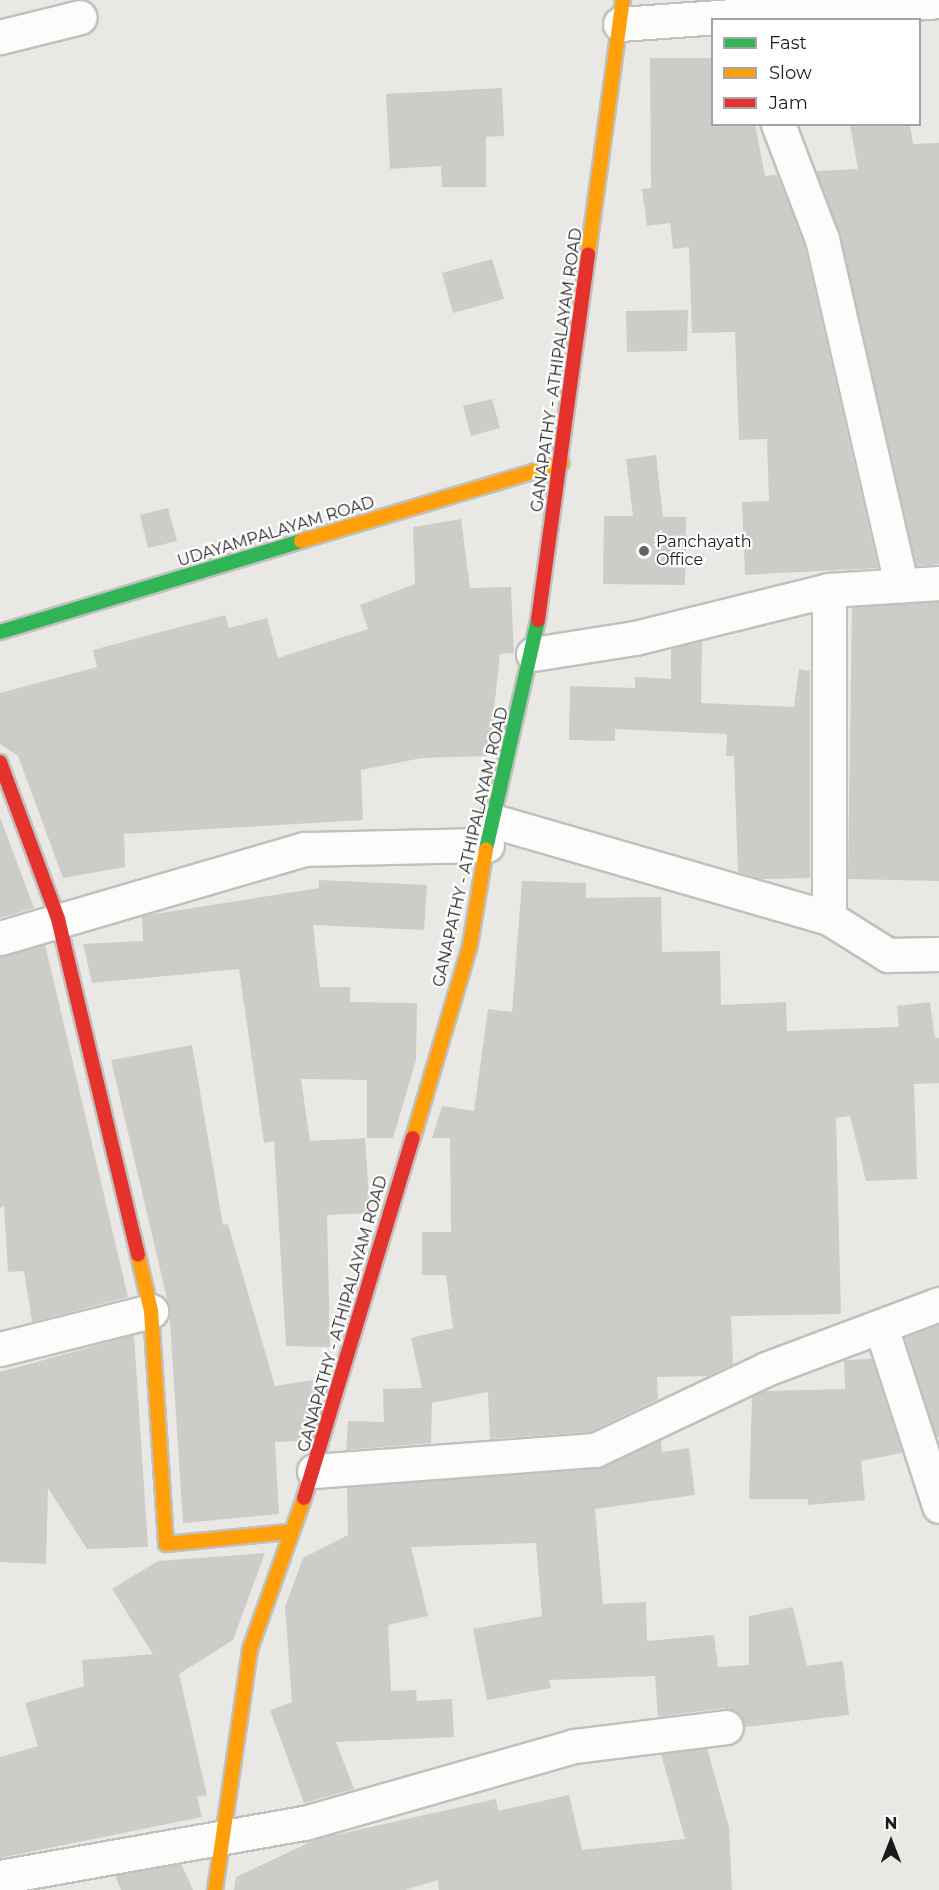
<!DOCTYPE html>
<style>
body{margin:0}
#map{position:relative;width:939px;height:1890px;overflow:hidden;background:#e9e8e4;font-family:Montserrat,sans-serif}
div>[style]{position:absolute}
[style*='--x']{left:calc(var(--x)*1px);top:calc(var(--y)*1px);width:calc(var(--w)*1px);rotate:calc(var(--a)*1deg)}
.building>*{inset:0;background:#ceccc9}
.roads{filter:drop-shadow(2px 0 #c0c0be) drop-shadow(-2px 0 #c0c0be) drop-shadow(0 2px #c0c0be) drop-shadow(0 -2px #c0c0be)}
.street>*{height:33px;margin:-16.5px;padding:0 16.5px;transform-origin:16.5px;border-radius:16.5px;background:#fcfcfb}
.fast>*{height:14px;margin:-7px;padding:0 7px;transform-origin:7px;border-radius:7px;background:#30b455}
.slow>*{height:14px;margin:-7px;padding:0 7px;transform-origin:7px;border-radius:7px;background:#ff9f0a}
.jam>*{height:14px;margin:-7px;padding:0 7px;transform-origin:7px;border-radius:7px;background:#e5322d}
.dots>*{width:16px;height:16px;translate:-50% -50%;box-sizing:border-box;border:3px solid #fff;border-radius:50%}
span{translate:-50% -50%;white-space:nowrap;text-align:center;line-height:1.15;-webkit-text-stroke:4.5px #fff;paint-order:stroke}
.street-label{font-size:16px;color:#1b1b1b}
.poi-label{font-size:16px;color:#1b1b1b}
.left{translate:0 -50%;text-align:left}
.legend{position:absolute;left:711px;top:18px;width:210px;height:108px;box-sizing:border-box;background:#fff;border:2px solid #a4a4a4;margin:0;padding:8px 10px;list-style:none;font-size:18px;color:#1b1b1b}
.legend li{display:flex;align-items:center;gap:12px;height:30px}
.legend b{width:30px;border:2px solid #a4a4a4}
.north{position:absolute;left:861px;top:1812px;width:60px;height:60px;-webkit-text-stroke:4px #fff;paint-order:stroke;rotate:0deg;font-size:16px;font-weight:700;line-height:24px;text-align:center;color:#1b1b1b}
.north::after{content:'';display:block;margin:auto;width:21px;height:27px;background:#1b1b1b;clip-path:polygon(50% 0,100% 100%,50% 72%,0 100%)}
</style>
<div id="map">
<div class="building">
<i style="clip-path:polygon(650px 58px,712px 58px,712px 124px,755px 124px,765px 176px,777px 175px,804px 244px,878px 568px,745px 575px,742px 502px,769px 501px,767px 439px,739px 440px,735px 332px,692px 333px,689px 247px,673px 249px,670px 223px,647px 226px,642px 189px,651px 188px)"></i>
<i style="clip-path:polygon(502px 88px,504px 136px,486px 137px,486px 187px,442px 187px,441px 166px,390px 169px,386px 94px)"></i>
<i style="clip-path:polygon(850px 124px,910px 124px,913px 144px,939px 143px,939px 564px,916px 566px,840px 235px,816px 171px,858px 169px)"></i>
<i style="clip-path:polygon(492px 259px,504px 299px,453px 313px,442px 273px)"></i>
<i style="clip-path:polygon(688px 310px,687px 351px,627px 352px,626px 311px)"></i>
<i style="clip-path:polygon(492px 399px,500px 428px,471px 436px,463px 406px)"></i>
<i style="clip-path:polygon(656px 455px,663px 517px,686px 517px,685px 585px,603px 584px,604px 516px,633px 516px,626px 459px)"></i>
<i style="clip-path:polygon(168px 508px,177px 541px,148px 548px,140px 515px)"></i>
<i style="clip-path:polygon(461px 519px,470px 588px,511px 587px,514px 653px,500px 654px,489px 756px,422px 758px,361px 770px,363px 820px,124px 834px,125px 867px,63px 878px,18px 756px,0 744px,0 693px,97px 667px,93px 650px,225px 615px,229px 628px,267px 618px,278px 658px,368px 629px,360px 605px,415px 584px,413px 527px)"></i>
<i style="clip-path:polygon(939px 602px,939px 881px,848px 879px,852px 607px)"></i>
<i style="clip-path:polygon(702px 641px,701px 703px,794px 707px,799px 669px,810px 671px,810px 878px,761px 879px,738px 872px,734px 756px,726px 756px,727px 734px,615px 729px,615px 741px,569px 740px,570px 686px,635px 688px,635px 677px,671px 679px,671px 648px)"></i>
<i style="clip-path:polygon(0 817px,34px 908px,0 918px)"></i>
<i style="clip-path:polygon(319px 880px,427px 885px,424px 930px,313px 925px,320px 987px,350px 987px,350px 1002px,417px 1003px,416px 1060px,393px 1138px,367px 1138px,367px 1080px,301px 1079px,310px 1141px,365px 1138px,370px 1213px,327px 1215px,330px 1347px,286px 1346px,274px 1141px,264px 1143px,239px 969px,92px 983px,83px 944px,143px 941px,142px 916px,319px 888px)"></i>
<i style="clip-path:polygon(522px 881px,586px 883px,586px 898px,661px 897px,662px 952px,720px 951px,721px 1005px,786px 1002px,787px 1031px,899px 1027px,897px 1006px,930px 1002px,935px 1038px,939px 1038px,939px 1083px,914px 1084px,917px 1179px,866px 1181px,850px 1116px,836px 1118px,841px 1314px,731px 1316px,733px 1364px,708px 1376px,657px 1377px,658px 1399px,590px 1432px,490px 1439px,488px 1392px,432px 1403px,431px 1443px,346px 1450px,348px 1421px,384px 1422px,383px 1389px,422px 1388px,411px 1338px,453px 1328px,446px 1275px,422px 1275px,422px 1232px,451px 1232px,450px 1138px,432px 1138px,442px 1106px,474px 1111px,488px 1009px,512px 1012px)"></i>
<i style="clip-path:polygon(45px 944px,128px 1297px,32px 1322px,24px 1271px,8px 1272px,4px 1206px,0 1208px,0 956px)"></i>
<i style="clip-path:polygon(192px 1045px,223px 1225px,228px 1224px,275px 1386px,313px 1380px,314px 1406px,303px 1441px,275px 1442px,279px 1514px,183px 1523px,169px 1307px,111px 1060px)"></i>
<i style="clip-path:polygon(939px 1325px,939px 1437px,936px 1437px,905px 1337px)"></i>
<i style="clip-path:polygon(134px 1335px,148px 1547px,87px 1549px,48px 1488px,46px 1564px,0 1562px,0 1372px)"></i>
<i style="clip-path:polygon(872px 1359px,902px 1453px,861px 1461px,865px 1500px,808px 1505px,808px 1499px,749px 1499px,752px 1396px,764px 1391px,845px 1389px,844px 1360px)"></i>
<i style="clip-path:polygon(661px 1440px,662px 1452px,689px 1448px,695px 1495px,595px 1509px,603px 1604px,646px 1602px,647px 1641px,714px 1635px,718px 1667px,749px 1665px,749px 1616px,793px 1607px,807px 1666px,843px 1661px,849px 1715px,744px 1727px,741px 1715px,724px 1708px,658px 1717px,655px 1676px,549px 1680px,551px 1688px,487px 1700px,473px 1629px,542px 1616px,536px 1543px,411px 1547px,428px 1616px,388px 1625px,391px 1691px,416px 1690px,417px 1701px,452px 1699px,454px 1737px,336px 1742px,354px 1789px,304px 1803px,270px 1710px,292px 1702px,285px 1607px,303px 1558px,348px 1535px,347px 1487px,597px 1469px)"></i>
<i style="clip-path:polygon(265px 1553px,233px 1640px,179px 1674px,207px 1795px,197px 1797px,202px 1817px,0 1858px,0 1757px,38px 1746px,25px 1703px,84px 1686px,82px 1660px,153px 1654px,112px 1589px,158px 1561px)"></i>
<i style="clip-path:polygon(707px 1748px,729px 1827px,732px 1890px,439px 1890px,438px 1880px,405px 1890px,234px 1890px,236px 1877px,317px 1839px,496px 1799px,498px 1811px,569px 1795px,582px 1850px,685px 1839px,661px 1754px)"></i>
<i style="clip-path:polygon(181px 1864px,193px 1890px,121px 1890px,115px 1876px)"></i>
</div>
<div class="roads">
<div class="street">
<i style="--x:620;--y:24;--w:320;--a:-4.1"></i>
<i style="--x:0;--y:37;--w:82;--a:-14"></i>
<i style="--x:778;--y:124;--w:123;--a:69.1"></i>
<i style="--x:822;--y:239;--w:355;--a:77.1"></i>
<i style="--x:533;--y:654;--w:103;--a:-8.9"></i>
<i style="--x:635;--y:638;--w:200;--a:-13.9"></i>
<i style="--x:493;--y:821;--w:350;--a:16.1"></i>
<i style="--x:829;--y:918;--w:328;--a:-90"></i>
<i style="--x:829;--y:590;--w:110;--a:-3.6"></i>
<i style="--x:829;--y:918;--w:70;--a:32.1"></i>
<i style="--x:888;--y:955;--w:51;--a:-1.1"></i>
<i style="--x:0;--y:938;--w:317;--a:-16.3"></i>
<i style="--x:304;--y:849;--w:183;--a:-1.3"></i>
<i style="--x:881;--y:1327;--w:188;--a:72"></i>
<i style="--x:0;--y:1349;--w:156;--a:-14.1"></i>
<i style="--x:314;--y:1471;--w:282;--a:-4.3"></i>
<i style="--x:595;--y:1450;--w:189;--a:-25.3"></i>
<i style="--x:766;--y:1369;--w:185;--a:-20.6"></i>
<i style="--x:0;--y:1877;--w:309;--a:-10.1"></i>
<i style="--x:304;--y:1823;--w:281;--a:-15.9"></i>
<i style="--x:574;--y:1746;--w:153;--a:-7.1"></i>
</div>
<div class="fast">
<i style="--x:0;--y:632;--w:314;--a:-16.8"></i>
<i style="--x:486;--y:849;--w:235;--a:-77.2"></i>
</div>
<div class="slow">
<i style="--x:588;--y:254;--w:256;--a:-82.2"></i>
<i style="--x:301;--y:541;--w:272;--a:-16.6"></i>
<i style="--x:413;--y:1138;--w:201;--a:-73.5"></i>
<i style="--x:470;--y:945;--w:97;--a:-80.5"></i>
<i style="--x:138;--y:1255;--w:57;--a:76.9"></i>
<i style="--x:151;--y:1311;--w:233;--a:86.3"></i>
<i style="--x:166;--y:1544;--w:123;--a:-5.6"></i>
<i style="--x:215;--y:1890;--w:244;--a:-81.7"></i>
<i style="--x:250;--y:1649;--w:160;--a:-70.3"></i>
</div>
<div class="jam">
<i style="--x:538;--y:620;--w:369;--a:-82.2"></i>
<i style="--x:0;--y:762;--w:167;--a:69.7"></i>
<i style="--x:58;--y:919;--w:345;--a:76.6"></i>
<i style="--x:304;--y:1498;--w:376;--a:-73.2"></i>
</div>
</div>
<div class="dots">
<i style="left:644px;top:551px;background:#636361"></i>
</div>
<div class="street-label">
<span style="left:557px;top:370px;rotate:-82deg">GANAPATHY - ATHIPALAYAM ROAD</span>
<span style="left:276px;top:532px;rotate:-17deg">UDAYAMPALAYAM ROAD</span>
<span style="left:471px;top:847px;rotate:-77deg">GANAPATHY - ATHIPALAYAM ROAD</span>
<span style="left:343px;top:1314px;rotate:-74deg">GANAPATHY - ATHIPALAYAM ROAD</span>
</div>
<div class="poi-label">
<span class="left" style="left:656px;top:551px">Panchayath<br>Office</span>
</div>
<ul class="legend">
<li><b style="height:8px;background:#30b455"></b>Fast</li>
<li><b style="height:8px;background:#ff9f0a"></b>Slow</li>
<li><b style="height:8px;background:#e5322d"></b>Jam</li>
</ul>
<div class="north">N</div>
</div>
